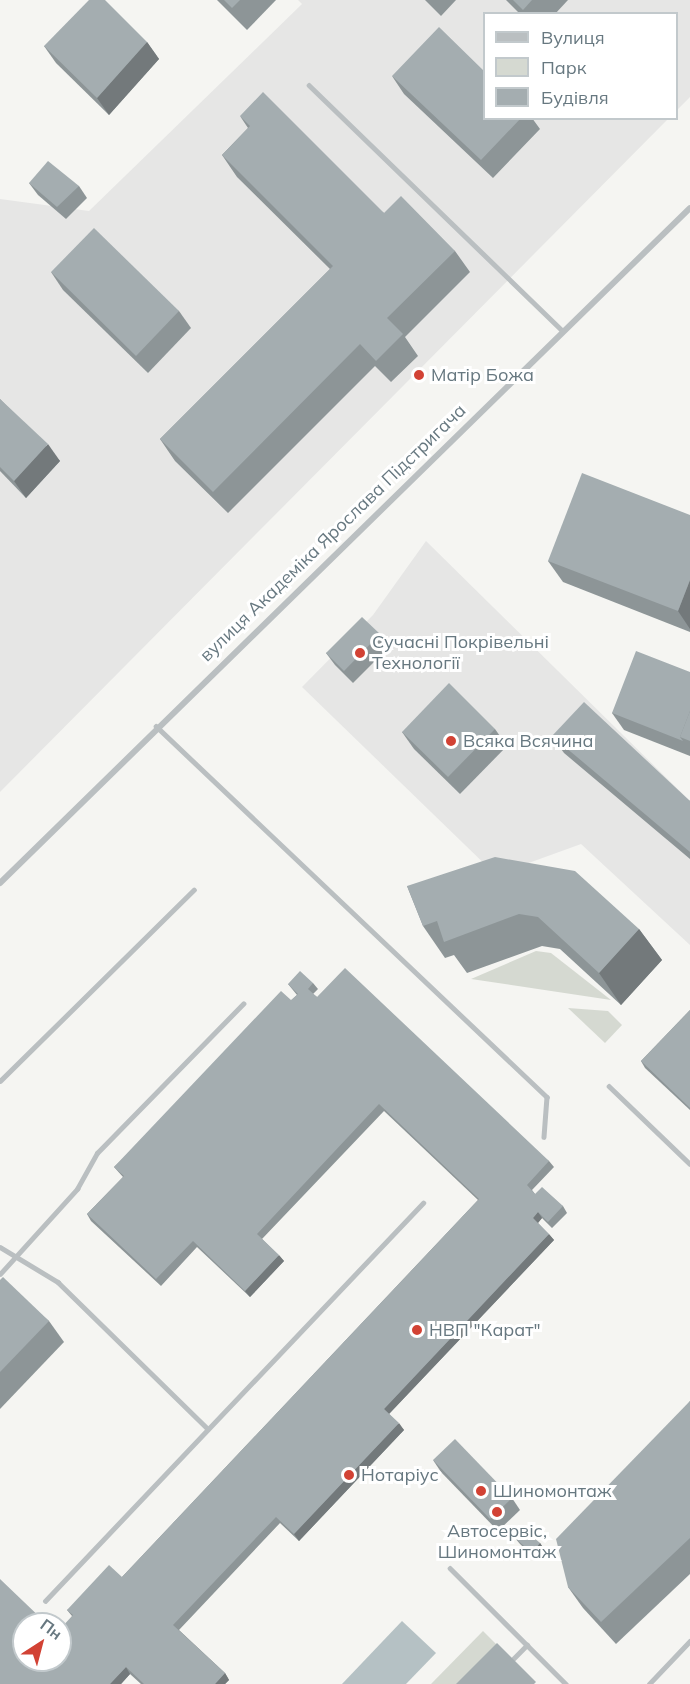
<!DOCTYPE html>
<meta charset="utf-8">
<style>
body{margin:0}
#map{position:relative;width:690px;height:1684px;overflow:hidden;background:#f5f5f2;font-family:Mulish,sans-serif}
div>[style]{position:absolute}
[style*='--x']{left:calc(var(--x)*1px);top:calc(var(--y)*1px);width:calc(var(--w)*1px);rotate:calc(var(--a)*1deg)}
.built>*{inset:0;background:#e6e6e5}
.green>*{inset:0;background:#d5d9d1}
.water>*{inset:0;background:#b5c1c4}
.service>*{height:4.5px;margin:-2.25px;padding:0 2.25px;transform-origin:2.25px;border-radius:2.25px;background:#babfc1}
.minor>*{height:6px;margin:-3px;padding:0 3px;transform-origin:3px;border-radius:3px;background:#babfc1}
.wall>*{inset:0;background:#8d9597}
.shaded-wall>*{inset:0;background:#73797b}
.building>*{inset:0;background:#a4adb0}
.dots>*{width:16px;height:16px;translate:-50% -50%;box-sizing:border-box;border:3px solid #fff;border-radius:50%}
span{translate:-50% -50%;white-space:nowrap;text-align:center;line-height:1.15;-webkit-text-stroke:6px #fff;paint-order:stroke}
.poi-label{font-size:18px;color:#677880}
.left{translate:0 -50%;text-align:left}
.street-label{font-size:18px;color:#677880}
.legend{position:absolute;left:483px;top:12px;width:195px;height:108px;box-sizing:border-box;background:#fff;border:2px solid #c2c9cc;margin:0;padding:8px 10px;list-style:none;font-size:18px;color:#677880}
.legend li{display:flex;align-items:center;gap:12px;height:30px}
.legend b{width:30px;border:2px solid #c2c9cc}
.north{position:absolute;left:12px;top:1612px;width:60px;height:60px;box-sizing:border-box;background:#fff;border:2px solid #c2c9cc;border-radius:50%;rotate:36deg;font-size:16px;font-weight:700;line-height:24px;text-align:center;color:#677880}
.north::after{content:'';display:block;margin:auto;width:21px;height:27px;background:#d24234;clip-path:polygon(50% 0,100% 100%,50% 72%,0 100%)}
</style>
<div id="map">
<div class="built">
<i style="clip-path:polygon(298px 0,690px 0,690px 97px,677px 110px,676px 14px,484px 14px,484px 118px,668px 119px,0 792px,0 199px,89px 211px,302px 4px)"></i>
<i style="clip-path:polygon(426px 541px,690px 801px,690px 945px,581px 844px,496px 875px,302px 687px,373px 615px)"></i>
</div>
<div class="green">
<i style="clip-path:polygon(536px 951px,551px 953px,611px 1000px,471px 979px)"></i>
<i style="clip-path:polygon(568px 1008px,608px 1011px,622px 1025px,605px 1043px)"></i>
<i style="clip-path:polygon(483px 1631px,506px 1654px,477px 1684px,431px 1684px)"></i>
</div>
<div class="water">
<i style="clip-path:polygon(402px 1621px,436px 1653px,406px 1684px,342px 1684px)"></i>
</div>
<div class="service">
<i style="--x:309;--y:85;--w:352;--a:44.1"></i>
<i style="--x:156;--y:726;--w:539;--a:43.5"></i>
<i style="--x:547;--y:1097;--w:40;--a:94.3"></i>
<i style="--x:0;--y:1081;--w:272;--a:-44.6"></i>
<i style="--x:609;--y:1086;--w:112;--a:43.9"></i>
<i style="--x:0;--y:1247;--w:68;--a:31.1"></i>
<i style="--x:58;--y:1282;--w:210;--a:44.4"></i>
<i style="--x:0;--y:1274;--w:115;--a:-47.8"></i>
<i style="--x:77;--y:1189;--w:41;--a:-60.9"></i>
<i style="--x:97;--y:1153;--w:209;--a:-45.6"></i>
<i style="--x:450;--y:1568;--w:164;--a:45"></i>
<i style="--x:45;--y:1601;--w:549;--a:-46.48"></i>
<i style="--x:510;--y:1662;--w:24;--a:-45"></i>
<i style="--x:649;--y:1684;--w:59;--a:-46.4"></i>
</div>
<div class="minor">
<i style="--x:0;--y:883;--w:965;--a:-44.37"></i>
</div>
<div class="wall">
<i style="clip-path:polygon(217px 0,276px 0,247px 30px)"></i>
<i style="clip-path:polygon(425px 0,456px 0,441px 16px)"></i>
<i style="clip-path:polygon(506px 0,568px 0,555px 14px,520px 14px)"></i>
<i style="clip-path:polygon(147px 42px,159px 59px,109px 115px,56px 63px,44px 46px)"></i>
<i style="clip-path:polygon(392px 76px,484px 118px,532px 118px,540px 129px,493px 178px,404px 94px)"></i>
<i style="clip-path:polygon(240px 116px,384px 213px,455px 251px,470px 272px,405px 337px,418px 356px,391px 382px,375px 366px,228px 513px,175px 461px,160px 439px,330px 269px,237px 177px,222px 155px,248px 128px)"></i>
<i style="clip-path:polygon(29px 183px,79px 186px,87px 198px,66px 219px,38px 195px)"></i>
<i style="clip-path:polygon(51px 272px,179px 311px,191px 328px,148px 373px,63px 290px)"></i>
<i style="clip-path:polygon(0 399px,60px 461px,26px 498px,0 471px)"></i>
<i style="clip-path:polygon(690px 515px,690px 632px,563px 582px,548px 561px)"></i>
<i style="clip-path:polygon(380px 634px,389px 647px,353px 683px,335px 665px,326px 653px)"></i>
<i style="clip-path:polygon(690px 672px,690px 756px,624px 730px,612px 713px)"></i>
<i style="clip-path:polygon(495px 729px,507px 746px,460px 794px,414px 749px,402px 732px)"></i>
<i style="clip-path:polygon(552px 736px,690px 801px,690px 859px,564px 753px)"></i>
<i style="clip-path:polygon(407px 886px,639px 929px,662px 960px,621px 1005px,560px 949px,542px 946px,467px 973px,454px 955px,445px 958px,423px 926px)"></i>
<i style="clip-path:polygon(313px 983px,318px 989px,313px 994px,317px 997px,549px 1161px,554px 1167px,532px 1190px,535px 1194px,563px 1206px,567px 1213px,552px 1228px,542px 1218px,538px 1223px,554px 1240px,389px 1414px,404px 1430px,299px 1541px,280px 1523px,179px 1630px,225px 1673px,229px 1680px,225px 1684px,141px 1684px,130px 1674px,121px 1684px,0 1684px,60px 1660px,72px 1616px,67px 1610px,122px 1577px,478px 1200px,384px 1111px,262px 1239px,284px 1261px,250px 1297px,197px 1247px,161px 1286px,91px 1221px,87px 1214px,123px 1177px,114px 1167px,297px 995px,288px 984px)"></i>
<i style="clip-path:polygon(690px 1010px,690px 1110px,645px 1068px,641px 1061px)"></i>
<i style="clip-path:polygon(0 1280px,49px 1321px,64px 1342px,0 1409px)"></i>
<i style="clip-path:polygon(690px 1401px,690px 1574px,616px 1644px,583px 1608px,568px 1587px)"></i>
<i style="clip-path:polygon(433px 1460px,512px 1498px,520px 1510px,498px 1531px,441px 1472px)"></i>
<i style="clip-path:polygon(515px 1538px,540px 1543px,544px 1549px,536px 1559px,520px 1544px)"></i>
</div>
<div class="shaded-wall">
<i style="clip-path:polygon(147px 42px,159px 59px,109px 115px,97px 98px)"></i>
<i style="clip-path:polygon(48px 444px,60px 461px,26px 498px,14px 481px)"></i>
<i style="clip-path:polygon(690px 580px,690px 629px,678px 611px)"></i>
<i style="clip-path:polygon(639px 929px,662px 960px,621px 1005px,599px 973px)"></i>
<i style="clip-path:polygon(538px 1212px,542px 1218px,537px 1224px,533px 1218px)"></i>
<i style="clip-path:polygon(549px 1234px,554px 1240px,388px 1415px,384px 1409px)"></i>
<i style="clip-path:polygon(279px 1255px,284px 1261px,250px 1297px,245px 1291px)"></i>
<i style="clip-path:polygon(399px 1423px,404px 1430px,299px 1541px,294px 1534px)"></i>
<i style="clip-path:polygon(540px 1543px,544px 1549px,536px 1559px,532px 1553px)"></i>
<i style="clip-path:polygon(126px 1667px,130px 1674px,121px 1684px,110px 1684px)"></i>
<i style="clip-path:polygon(225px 1673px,229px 1680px,225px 1684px,215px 1684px)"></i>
</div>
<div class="building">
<i style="clip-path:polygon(89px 0,105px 0,147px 42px,97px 98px,44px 46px)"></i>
<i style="clip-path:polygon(224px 0,240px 0,232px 8px)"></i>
<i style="clip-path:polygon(513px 0,532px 0,523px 10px)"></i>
<i style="clip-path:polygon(439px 27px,484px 71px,484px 118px,521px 118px,481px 160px,392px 76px)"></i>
<i style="clip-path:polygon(263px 92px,384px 213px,401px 196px,455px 251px,387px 318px,403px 334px,376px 361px,360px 344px,213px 492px,160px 439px,333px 266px,222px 155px,250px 126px,240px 116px)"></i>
<i style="clip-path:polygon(48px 161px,79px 186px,57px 207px,29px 183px)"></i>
<i style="clip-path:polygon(94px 228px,179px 311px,136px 356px,51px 272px)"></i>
<i style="clip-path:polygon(0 399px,48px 444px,14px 481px,0 467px)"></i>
<i style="clip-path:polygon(582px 473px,690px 515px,690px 580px,678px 611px,548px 561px)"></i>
<i style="clip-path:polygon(362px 617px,380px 634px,344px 671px,326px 653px)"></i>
<i style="clip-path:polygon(636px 651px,690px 672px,690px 711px,680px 737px,683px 741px,612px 713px)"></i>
<i style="clip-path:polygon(449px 683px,495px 729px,448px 777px,402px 732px)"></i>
<i style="clip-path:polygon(584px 702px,690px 801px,690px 852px,552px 736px)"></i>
<i style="clip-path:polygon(690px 711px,690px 741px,680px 737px)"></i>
<i style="clip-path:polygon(495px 857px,575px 871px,639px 929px,599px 973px,538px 917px,519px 914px,444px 942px,437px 921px,423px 926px,407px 886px)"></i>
<i style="clip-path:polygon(345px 968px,549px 1161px,527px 1185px,535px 1194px,542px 1187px,563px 1206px,548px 1222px,538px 1212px,533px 1218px,549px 1234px,384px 1409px,399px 1423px,294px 1534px,276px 1517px,173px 1625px,225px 1673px,215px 1684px,144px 1684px,126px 1667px,110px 1684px,0 1684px,0 1579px,47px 1624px,24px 1624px,24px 1660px,60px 1660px,60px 1629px,73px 1615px,67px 1610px,109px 1565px,122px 1577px,479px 1199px,379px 1104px,257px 1234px,279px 1255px,245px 1291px,193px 1241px,156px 1279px,87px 1214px,124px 1176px,114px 1167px,281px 991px,291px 1000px,298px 994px,288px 984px,300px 971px,313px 983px,308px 989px,317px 997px)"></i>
<i style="clip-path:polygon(690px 1010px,690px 1108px,641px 1061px)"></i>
<i style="clip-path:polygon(3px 1277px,49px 1321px,0 1372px,0 1280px)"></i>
<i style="clip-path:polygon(690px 1401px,690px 1538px,601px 1622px,568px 1587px,556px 1539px)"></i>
<i style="clip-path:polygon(455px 1439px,512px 1498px,490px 1519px,433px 1460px)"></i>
<i style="clip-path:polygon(524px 1529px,540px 1543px,532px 1553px,515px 1538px)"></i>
<i style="clip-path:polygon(497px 1643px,536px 1682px,534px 1684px,456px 1684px)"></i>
</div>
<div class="dots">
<i style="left:419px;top:375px;background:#d24234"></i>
<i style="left:360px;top:653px;background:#d24234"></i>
<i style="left:451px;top:741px;background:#d24234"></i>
<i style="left:417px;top:1330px;background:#d24234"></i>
<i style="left:349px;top:1475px;background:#d24234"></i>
<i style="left:481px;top:1491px;background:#d24234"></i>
<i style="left:497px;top:1512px;background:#d24234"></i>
</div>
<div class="poi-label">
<span class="left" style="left:431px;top:375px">Матір Божа</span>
<span class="left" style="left:372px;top:653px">Сучасні Покрівельні<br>Технології</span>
<span class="left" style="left:463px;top:741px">Всяка Всячина</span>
<span class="left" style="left:429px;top:1330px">НВП "Карат"</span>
<span class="left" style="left:361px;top:1475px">Нотаріус</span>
<span class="left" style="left:493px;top:1491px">Шиномонтаж</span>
<span style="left:497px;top:1542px">Автосервіс,<br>Шиномонтаж</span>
</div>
<div class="street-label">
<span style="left:333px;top:533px;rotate:-44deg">вулиця Академіка Ярослава Підстригача</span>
</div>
<ul class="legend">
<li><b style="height:8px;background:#babfc1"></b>Вулиця</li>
<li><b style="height:16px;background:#d5d9d1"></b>Парк</li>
<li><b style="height:16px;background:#a4adb0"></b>Будівля</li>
</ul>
<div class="north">Пн</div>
</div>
